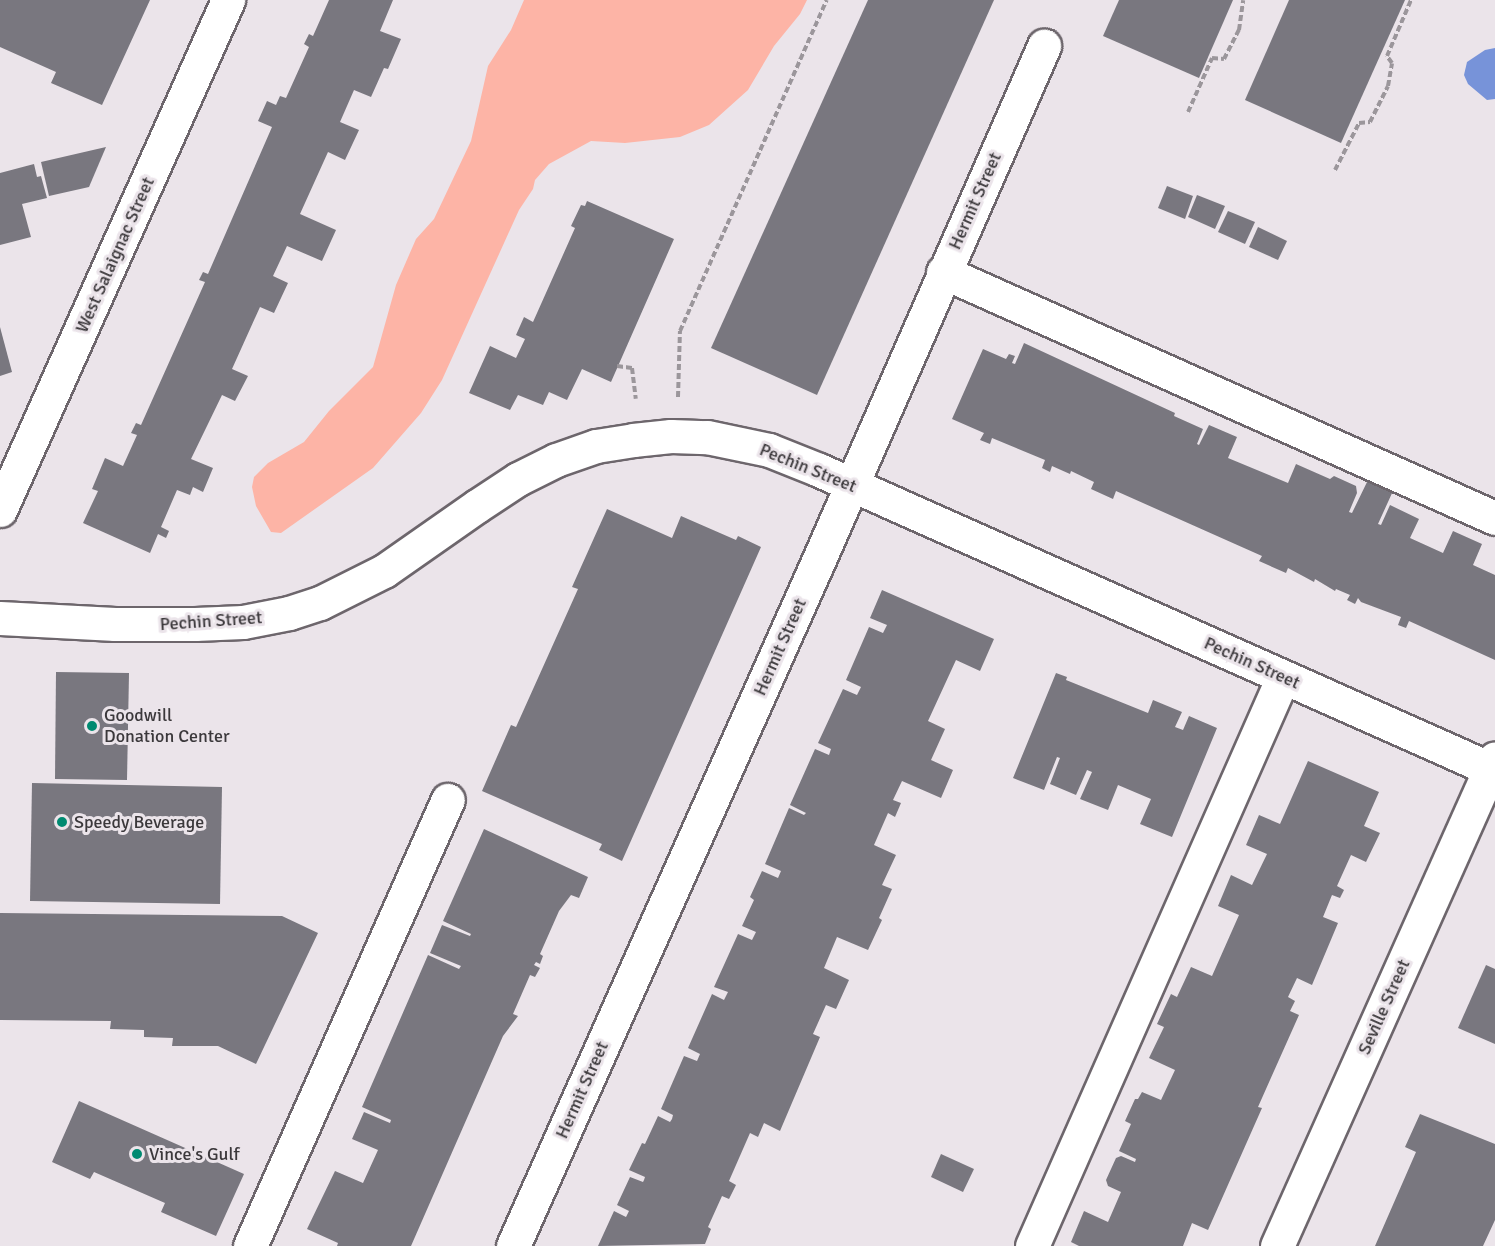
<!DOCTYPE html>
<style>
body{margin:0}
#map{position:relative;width:1495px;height:1246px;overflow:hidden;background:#ebe4ea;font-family:Signika,sans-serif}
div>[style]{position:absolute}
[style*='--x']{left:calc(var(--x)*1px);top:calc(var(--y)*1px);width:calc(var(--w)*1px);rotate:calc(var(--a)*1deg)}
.green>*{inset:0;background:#fdb4a6}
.water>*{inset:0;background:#7793d9}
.building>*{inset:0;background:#79777f}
.path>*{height:4px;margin-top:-2px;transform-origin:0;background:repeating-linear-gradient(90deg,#9b969b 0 6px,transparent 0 9px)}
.roads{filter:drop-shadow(2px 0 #6d666c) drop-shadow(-2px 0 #6d666c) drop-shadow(0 2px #6d666c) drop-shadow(0 -2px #6d666c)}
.minor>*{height:33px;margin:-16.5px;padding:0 16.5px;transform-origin:16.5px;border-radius:16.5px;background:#fff}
.dots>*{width:16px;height:16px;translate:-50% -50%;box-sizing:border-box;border:3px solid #ebe4ea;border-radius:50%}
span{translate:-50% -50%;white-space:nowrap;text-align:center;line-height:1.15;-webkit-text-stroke:6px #ebe4ea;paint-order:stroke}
.street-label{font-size:18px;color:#3b383b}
.poi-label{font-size:18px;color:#3b383b}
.left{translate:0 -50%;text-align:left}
</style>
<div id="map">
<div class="green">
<i style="clip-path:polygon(524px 0,807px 0,800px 14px,774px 46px,748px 90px,709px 125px,680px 137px,625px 143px,591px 141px,549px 164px,535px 180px,533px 189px,519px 210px,442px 380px,421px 413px,373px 468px,281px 533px,271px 532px,256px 506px,252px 487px,254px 477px,268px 463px,304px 442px,329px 411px,373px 367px,396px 285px,416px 239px,434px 219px,471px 141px,488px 66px,511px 30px)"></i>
</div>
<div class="water">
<i style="clip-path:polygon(1495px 48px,1495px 99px,1487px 100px,1468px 84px,1464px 75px,1467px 62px,1485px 50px)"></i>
</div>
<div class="building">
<i style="clip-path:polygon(0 0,150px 0,102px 105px,51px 83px,56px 72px,0 47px)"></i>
<i style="clip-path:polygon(329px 0,393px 0,380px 31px,401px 39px,388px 69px,384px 68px,371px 97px,354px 90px,340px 122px,359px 130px,345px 160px,328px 152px,300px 214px,336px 230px,322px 261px,287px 246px,273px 276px,288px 283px,274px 313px,260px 307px,232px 369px,248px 376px,235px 401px,222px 395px,191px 459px,213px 468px,203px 492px,193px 487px,190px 495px,177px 490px,161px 527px,169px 531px,166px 538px,158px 534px,150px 553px,83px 523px,98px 491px,92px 489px,105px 458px,123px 466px,137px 435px,131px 433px,136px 423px,141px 425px,205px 282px,199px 280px,203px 272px,208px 274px,272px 127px,258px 121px,267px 101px,276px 105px,280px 96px,286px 98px,309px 47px,304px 44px,309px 34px,313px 36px)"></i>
<i style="clip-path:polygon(868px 0,994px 0,817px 395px,711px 348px)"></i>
<i style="clip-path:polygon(1119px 0,1233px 0,1199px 78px,1103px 36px)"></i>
<i style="clip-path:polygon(1289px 0,1405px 0,1341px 143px,1245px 100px)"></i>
<i style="clip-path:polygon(106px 147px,89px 187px,49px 196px,41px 162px)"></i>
<i style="clip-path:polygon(34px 164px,37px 177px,41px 176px,47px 198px,22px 204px,31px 237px,0 245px,0 173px)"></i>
<i style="clip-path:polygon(1167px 186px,1193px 196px,1185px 219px,1158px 208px)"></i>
<i style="clip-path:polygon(1197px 195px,1225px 206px,1215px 229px,1188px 217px)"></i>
<i style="clip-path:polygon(587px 201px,674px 239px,611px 382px,582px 369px,567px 400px,549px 392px,543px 405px,518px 395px,510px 410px,469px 393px,490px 346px,516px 358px,525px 339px,516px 335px,524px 317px,533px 322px,575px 228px,571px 226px,581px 205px,585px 206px)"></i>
<i style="clip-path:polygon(1228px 211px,1255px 222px,1245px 244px,1218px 232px)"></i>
<i style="clip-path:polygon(1258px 227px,1287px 241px,1278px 260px,1249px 247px)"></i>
<i style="clip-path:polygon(0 327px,12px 372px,0 376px)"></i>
<i style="clip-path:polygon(1024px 343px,1175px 413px,1174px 416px,1203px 429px,1197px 444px,1199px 445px,1209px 425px,1237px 437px,1228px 458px,1288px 483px,1296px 464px,1330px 479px,1334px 476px,1356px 486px,1357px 493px,1349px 512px,1352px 513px,1368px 480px,1393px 491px,1378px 524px,1381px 525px,1390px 505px,1419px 519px,1410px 538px,1443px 553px,1453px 531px,1482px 544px,1473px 565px,1495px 575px,1495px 660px,1409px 621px,1406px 628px,1398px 625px,1401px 617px,1361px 602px,1358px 598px,1355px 604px,1347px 600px,1350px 595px,1336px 589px,1335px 591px,1315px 579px,1314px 582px,1288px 568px,1286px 573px,1259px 561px,1262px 556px,1116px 491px,1113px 499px,1091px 489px,1094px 482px,1071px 471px,1070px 474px,1052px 466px,1050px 472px,1042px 468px,1045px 460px,992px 438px,990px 444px,980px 440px,984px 433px,952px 419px,983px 349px,1006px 359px,1009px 354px,1015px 356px,1012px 363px,1015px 364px)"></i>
<i style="clip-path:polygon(607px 509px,672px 538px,681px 516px,736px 540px,738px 536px,761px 547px,622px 861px,599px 850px,602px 844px,482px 791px,511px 725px,516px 727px,578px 589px,572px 587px)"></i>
<i style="clip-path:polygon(882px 590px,994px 639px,980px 671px,956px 660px,928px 721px,945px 729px,931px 760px,953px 770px,941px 798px,902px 781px,893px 800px,901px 803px,895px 817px,888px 813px,874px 845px,896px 855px,882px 885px,892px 889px,879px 918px,882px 920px,868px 950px,837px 937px,824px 968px,849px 980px,836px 1009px,826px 1005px,813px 1034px,820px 1037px,780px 1131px,764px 1123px,758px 1137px,750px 1133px,729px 1181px,736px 1185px,729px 1199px,722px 1196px,708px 1227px,711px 1229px,705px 1244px,598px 1246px,614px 1211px,626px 1217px,629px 1211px,617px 1205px,630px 1177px,643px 1182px,644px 1180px,645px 1177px,629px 1170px,642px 1143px,645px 1144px,658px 1116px,670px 1122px,672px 1119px,673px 1115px,661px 1109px,684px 1056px,697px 1061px,700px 1054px,688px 1048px,712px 994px,724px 1000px,728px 992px,714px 987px,738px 934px,752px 940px,756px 932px,742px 926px,754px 900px,750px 897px,762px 871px,778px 878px,781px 871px,765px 864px,789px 808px,804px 815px,806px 813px,790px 805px,815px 749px,829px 755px,831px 749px,818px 743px,843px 689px,857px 695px,861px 687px,846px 680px,869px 627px,883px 633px,887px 625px,870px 618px)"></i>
<i style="clip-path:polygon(56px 672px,129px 673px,127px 780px,55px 779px)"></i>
<i style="clip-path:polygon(1056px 673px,1067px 677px,1066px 680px,1148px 713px,1153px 700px,1182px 712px,1175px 727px,1183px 730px,1189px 716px,1217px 728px,1172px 837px,1140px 824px,1151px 799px,1118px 785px,1108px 810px,1080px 799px,1092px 772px,1087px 770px,1076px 795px,1050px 784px,1060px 758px,1057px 757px,1044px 790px,1013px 778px)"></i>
<i style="clip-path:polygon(1308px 761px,1379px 792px,1364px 826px,1380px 833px,1366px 862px,1351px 855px,1337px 886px,1344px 890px,1340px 898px,1332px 895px,1323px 917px,1338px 923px,1312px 985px,1297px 978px,1288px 997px,1295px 1001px,1290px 1011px,1299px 1015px,1258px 1107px,1262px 1108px,1208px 1230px,1192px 1223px,1183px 1246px,1079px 1246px,1071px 1242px,1084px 1211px,1108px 1222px,1121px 1192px,1108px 1186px,1106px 1180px,1116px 1158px,1121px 1156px,1135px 1162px,1136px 1159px,1119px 1151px,1131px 1124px,1125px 1121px,1135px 1099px,1138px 1099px,1142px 1092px,1161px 1100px,1175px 1070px,1149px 1058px,1164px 1027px,1157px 1024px,1171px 994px,1177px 997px,1191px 967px,1212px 976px,1239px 915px,1218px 906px,1231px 875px,1252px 885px,1267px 854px,1246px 845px,1259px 815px,1280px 824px)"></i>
<i style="clip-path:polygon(32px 783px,222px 787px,220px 904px,30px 901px)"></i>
<i style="clip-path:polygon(484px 829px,588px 877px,579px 898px,571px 895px,559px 911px,540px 954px,543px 956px,540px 964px,536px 962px,534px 965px,540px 968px,535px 977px,530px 975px,513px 1014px,518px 1016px,503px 1036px,411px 1246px,337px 1246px,338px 1243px,307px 1229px,335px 1171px,363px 1183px,378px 1150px,352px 1139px,364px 1112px,390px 1123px,391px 1120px,362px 1107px,428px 955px,459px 969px,461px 966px,430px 953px,442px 925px,470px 936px,471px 934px,443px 921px)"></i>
<i style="clip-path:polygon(0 913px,282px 916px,318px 933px,256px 1064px,218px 1046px,172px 1046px,173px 1038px,144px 1037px,144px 1030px,110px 1029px,111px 1021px,0 1020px)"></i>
<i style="clip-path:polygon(1486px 965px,1495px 969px,1495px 1044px,1458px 1028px)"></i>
<i style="clip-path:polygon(79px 1101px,244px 1174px,216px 1236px,161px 1212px,165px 1203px,94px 1172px,90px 1179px,52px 1162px)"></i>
<i style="clip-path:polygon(1420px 1114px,1495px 1144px,1495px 1220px,1483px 1246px,1375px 1246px,1416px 1152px,1405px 1147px)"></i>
<i style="clip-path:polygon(941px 1154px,974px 1169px,963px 1192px,931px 1177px)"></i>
</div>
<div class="path">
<i style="--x:1188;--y:112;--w:59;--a:-66"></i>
<i style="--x:1212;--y:58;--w:12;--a:5"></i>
<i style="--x:1224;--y:59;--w:33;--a:-63"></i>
<i style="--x:1239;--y:30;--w:30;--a:-82"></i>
<i style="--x:1335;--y:170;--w:53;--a:-62.9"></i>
<i style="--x:1359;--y:123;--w:11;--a:-5"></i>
<i style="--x:1370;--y:122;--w:40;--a:-63.4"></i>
<i style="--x:1388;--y:86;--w:23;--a:-80"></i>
<i style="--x:1392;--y:63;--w:9;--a:-126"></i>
<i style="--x:1387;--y:56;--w:61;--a:-66.8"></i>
<i style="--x:617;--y:366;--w:15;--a:8"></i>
<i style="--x:632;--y:368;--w:31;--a:83"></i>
<i style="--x:678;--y:397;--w:66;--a:-88.3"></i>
<i style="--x:680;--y:331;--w:362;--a:-66.1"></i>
</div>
<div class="roads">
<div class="minor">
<i style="--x:943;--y:272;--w:604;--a:24.02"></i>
<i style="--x:0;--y:510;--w:559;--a:-65.91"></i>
<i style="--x:0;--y:618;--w:115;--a:3"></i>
<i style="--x:115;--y:624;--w:80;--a:0"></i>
<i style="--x:195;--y:624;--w:48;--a:-2.4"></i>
<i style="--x:243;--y:622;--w:47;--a:-11.1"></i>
<i style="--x:289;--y:613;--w:33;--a:-18"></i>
<i style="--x:320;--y:603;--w:72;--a:-26.6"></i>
<i style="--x:384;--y:571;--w:113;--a:-35"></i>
<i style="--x:477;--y:506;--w:49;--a:-33.4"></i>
<i style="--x:518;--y:479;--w:42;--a:-26.6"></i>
<i style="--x:556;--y:460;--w:42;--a:-19.3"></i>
<i style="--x:596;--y:446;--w:37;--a:-9"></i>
<i style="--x:633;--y:440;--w:38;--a:-6"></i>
<i style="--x:671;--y:436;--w:36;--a:2"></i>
<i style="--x:707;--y:437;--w:63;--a:11.8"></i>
<i style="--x:769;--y:450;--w:54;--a:21.8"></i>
<i style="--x:819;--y:470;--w:740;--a:24"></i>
<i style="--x:250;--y:1246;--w:488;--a:-66.1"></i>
<i style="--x:513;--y:1246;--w:747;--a:-65.98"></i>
<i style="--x:817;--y:564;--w:566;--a:-66.34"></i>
<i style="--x:1032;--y:1246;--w:622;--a:-66.2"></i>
<i style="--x:1277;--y:1246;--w:534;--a:-65.93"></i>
</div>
</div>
<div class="dots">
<i style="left:92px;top:726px;background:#008a71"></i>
<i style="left:62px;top:822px;background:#008a71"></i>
<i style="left:137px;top:1154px;background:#008a71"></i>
</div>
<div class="street-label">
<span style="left:975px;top:201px;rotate:-66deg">Hermit Street</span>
<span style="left:115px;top:255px;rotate:-66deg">West Salaignac Street</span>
<span style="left:808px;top:468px;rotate:22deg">Pechin Street</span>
<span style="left:211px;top:621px;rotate:-4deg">Pechin Street</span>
<span style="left:780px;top:647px;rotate:-66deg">Hermit Street</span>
<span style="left:1252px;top:663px;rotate:24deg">Pechin Street</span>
<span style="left:1384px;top:1007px;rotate:-66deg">Seville Street</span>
<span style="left:582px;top:1090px;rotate:-66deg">Hermit Street</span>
</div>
<div class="poi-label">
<span class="left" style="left:104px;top:726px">Goodwill<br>Donation Center</span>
<span class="left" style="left:74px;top:822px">Speedy Beverage</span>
<span class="left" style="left:149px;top:1154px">Vince's Gulf</span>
</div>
</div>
